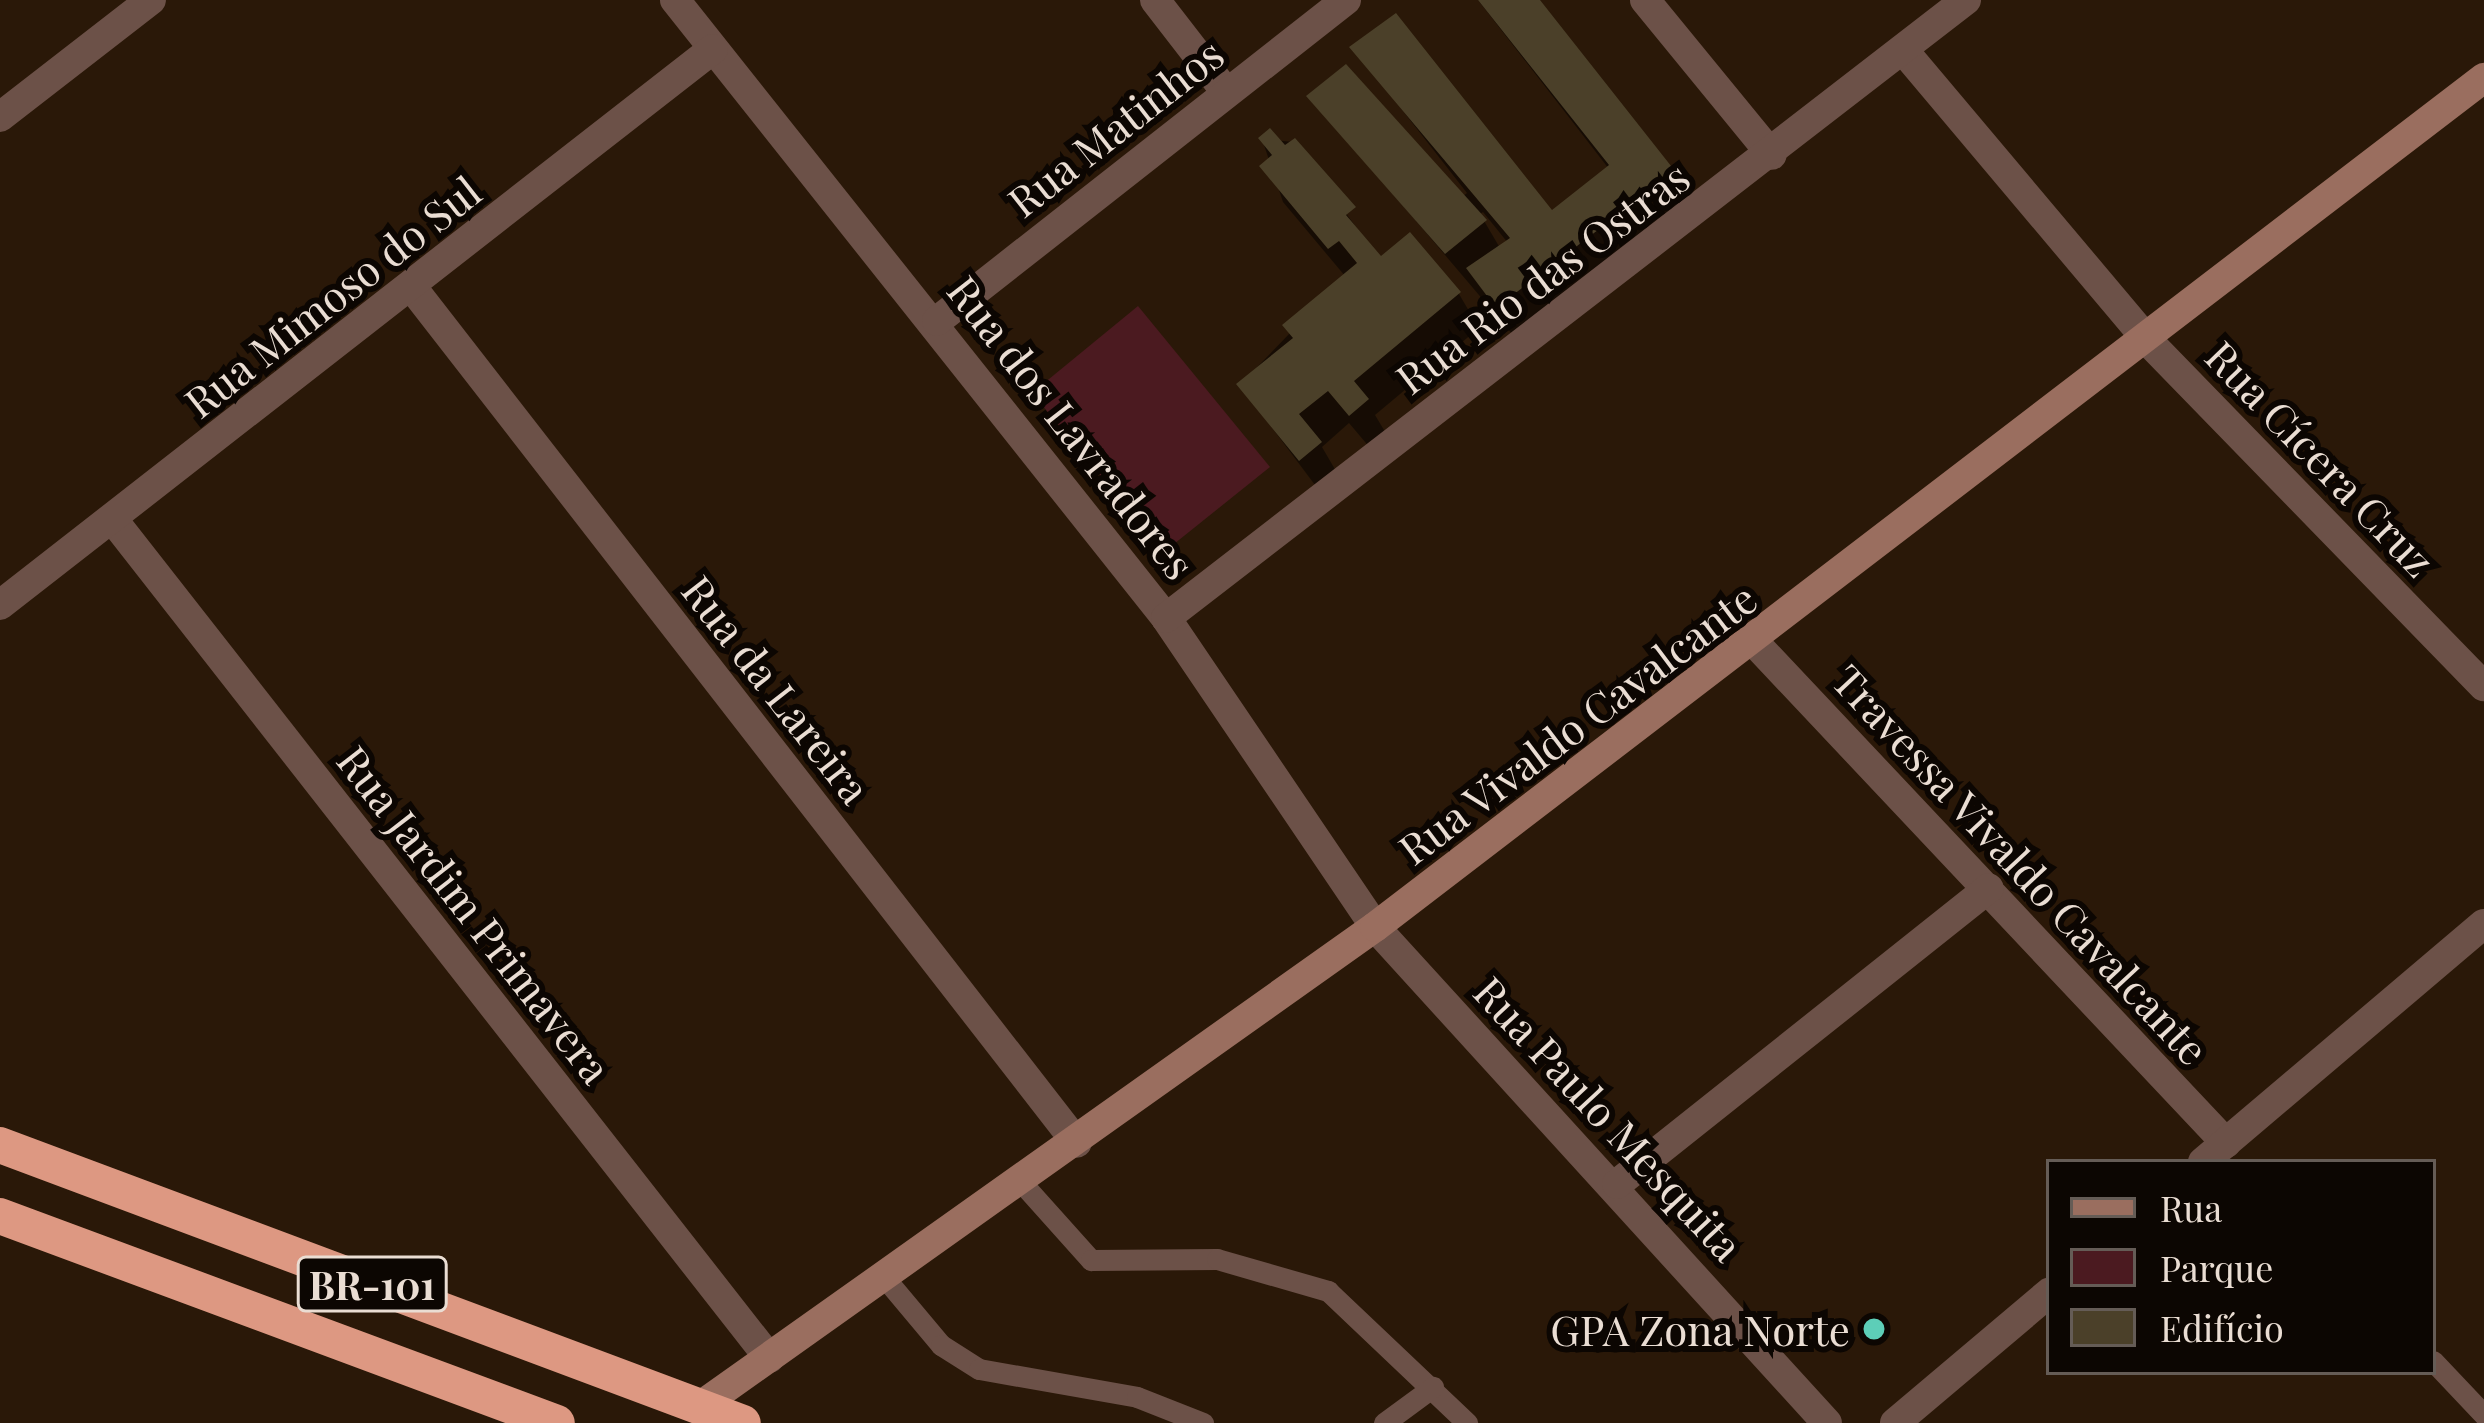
<!DOCTYPE html>
<meta charset="utf-8">
<style>
body{margin:0}
#map{position:relative;width:2484px;height:1423px;overflow:hidden;background:#2a1808;font-family:"Playfair Display",serif}
div>[style]{position:absolute}
[style*='--x']{left:calc(var(--x)*1px);top:calc(var(--y)*1px);width:calc(var(--w)*1px);rotate:calc(var(--a)*1deg)}
.green>*{inset:0;background:#4b1a20}
.shadow>*{inset:0;background:#0007}
.building>*{inset:0;background:#4b4029}
.lane>*{height:21px;margin:-10.5px;padding:0 10.5px;transform-origin:10.5px;border-radius:10.5px;background:#6c5148}
.street>*{height:30px;margin:-15px;padding:0 15px;transform-origin:15px;border-radius:15px;background:#6c5148}
.secondary>*{height:30px;margin:-15px;padding:0 15px;transform-origin:15px;border-radius:15px;background:#9a6e5f}
.highway>*{height:36px;margin:-18px;padding:0 18px;transform-origin:18px;border-radius:18px;background:#dd9882}
.dots>*{width:33px;height:33px;translate:-50% -50%;box-sizing:border-box;border:6px solid #0c0602;border-radius:50%}
span{translate:-50% -50%;white-space:nowrap;text-align:center;line-height:1.15;-webkit-text-stroke:12px #0c0602;paint-order:stroke}
.shield-label span{padding:3px 9px;background:#0c0602;border:3px solid;border-radius:9px;-webkit-text-stroke-width:0}
.shield-label{font-size:39px;color:#eaddd3;font-weight:700}
.street-label{font-size:42px;color:#eaddd3}
.poi-label{font-size:42px;color:#eaddd3}
.right{translate:-100% -50%;text-align:right}
.legend{position:absolute;left:2046px;top:1159px;width:390px;height:216px;box-sizing:border-box;background:#0c0602;border:3px solid #655c56;margin:0;padding:15px 21px;list-style:none;font-size:36px;color:#eaddd3}
.legend li{display:flex;align-items:center;gap:24px;height:60px}
.legend b{width:60px;border:3px solid #655c56}
</style>
<div id="map">
<div class="green">
<i style="clip-path:polygon(1138px 306px,1270px 467px,1164px 552px,1032px 393px)"></i>
</div>
<div class="shadow">
<i style="clip-path:polygon(evenodd,1478px 0,1536px 0,1692px 207px,1518px 341px,1310px 96px,1457px 201px,1467px 193px,1353px 47px,1551px 215px,1609px 169px,1478px 0,1483px 212px,1508px 243px,1500px 248px,1480px 214px,1483px 212px)"></i>
<i style="clip-path:polygon(1262px 139px,1294px 142px,1380px 260px,1459px 294px,1479px 328px,1375px 415px,1387px 435px,1371px 449px,1349px 423px,1322px 447px,1340px 478px,1321px 493px,1240px 385px,1345px 276px,1283px 202px)"></i>
</div>
<div class="building">
<i style="clip-path:polygon(1478px 0,1540px 0,1675px 171px,1496px 308px,1466px 268px,1510px 238px,1349px 47px,1396px 13px,1552px 210px,1609px 165px)"></i>
<i style="clip-path:polygon(1346px 64px,1487px 220px,1445px 254px,1306px 96px)"></i>
<i style="clip-path:polygon(1270px 128px,1285px 145px,1295px 138px,1356px 207px,1346px 215px,1381px 256px,1410px 232px,1461px 292px,1354px 381px,1369px 399px,1349px 416px,1328px 391px,1299px 414px,1322px 442px,1299px 461px,1236px 384px,1293px 338px,1282px 325px,1357px 263px,1339px 241px,1328px 249px,1259px 166px,1272px 155px,1258px 138px)"></i>
</div>
<div class="lane">
<i style="--x:1021;--y:1182;--w:105;--a:48.1"></i>
<i style="--x:1091;--y:1260;--w:126;--a:-0.5"></i>
<i style="--x:1217;--y:1259;--w:116;--a:16.1"></i>
<i style="--x:1328;--y:1291;--w:192;--a:43.5"></i>
<i style="--x:884;--y:1277;--w:89;--a:50"></i>
<i style="--x:941;--y:1345;--w:45;--a:32.3"></i>
<i style="--x:979;--y:1369;--w:160;--a:10"></i>
<i style="--x:1137;--y:1397;--w:71;--a:21.5"></i>
<i style="--x:2433;--y:1361;--w:74;--a:46.6"></i>
<i style="--x:1384;--y:1423;--w:61;--a:-36.3"></i>
</div>
<div class="street">
<i style="--x:675;--y:0;--w:789;--a:51.53"></i>
<i style="--x:1166;--y:618;--w:373;--a:55.9"></i>
<i style="--x:1375;--y:927;--w:671;--a:47.66"></i>
<i style="--x:1155;--y:0;--w:116;--a:52.3"></i>
<i style="--x:1645;--y:0;--w:200;--a:50.7"></i>
<i style="--x:1904;--y:51;--w:378;--a:49.9"></i>
<i style="--x:2147;--y:340;--w:483;--a:45.8"></i>
<i style="--x:0;--y:117;--w:191;--a:-37.8"></i>
<i style="--x:411;--y:286;--w:1085;--a:52.15"></i>
<i style="--x:937;--y:321;--w:520;--a:-38.13"></i>
<i style="--x:114;--y:521;--w:1063;--a:51.95"></i>
<i style="--x:0;--y:605;--w:904;--a:-37.95"></i>
<i style="--x:1166;--y:618;--w:1011;--a:-37.69"></i>
<i style="--x:1755;--y:643;--w:687;--a:46.71"></i>
<i style="--x:2203;--y:1162;--w:368;--a:-40.3"></i>
<i style="--x:1617;--y:1184;--w:475;--a:-38.5"></i>
<i style="--x:1895;--y:1423;--w:202;--a:-40.2"></i>
</div>
<div class="secondary">
<i style="--x:699;--y:1407;--w:829;--a:-35.38"></i>
<i style="--x:1375;--y:927;--w:1397;--a:-37.44"></i>
</div>
<div class="highway">
<i style="--x:0;--y:1145;--w:793;--a:20.51"></i>
<i style="--x:0;--y:1216;--w:594;--a:20.39"></i>
</div>
<div class="dots">
<i style="left:1874px;top:1329px;background:#5dceb8"></i>
</div>
<div class="shield-label">
<span style="left:372px;top:1284px">BR-101</span>
</div>
<div class="street-label">
<span style="left:1115px;top:127px;rotate:-38deg">Rua Matinhos</span>
<span style="left:1542px;top:277px;rotate:-37deg">Rua Rio das Ostras</span>
<span style="left:332px;top:296px;rotate:-38deg">Rua Mimoso do Sul</span>
<span style="left:1072px;top:427px;rotate:52deg">Rua dos Lavradores</span>
<span style="left:2321px;top:458px;rotate:46deg">Rua Cícera Cruz</span>
<span style="left:777px;top:689px;rotate:52deg">Rua da Lareira</span>
<span style="left:1577px;top:723px;rotate:-37deg">Rua Vivaldo Cavalcante</span>
<span style="left:2021px;top:864px;rotate:47deg">Travessa Vivaldo Cavalcante</span>
<span style="left:475px;top:914px;rotate:52deg">Rua Jardim Primavera</span>
<span style="left:1609px;top:1118px;rotate:47deg">Rua Paulo Mesquita</span>
</div>
<div class="poi-label">
<span class="right" style="left:1850px;top:1329px">GPA Zona Norte</span>
</div>
<ul class="legend">
<li><b style="height:15px;background:#9a6e5f"></b>Rua</li>
<li><b style="height:33px;background:#4b1a20"></b>Parque</li>
<li><b style="height:33px;background:#4b4029"></b>Edifício</li>
</ul>
</div>
